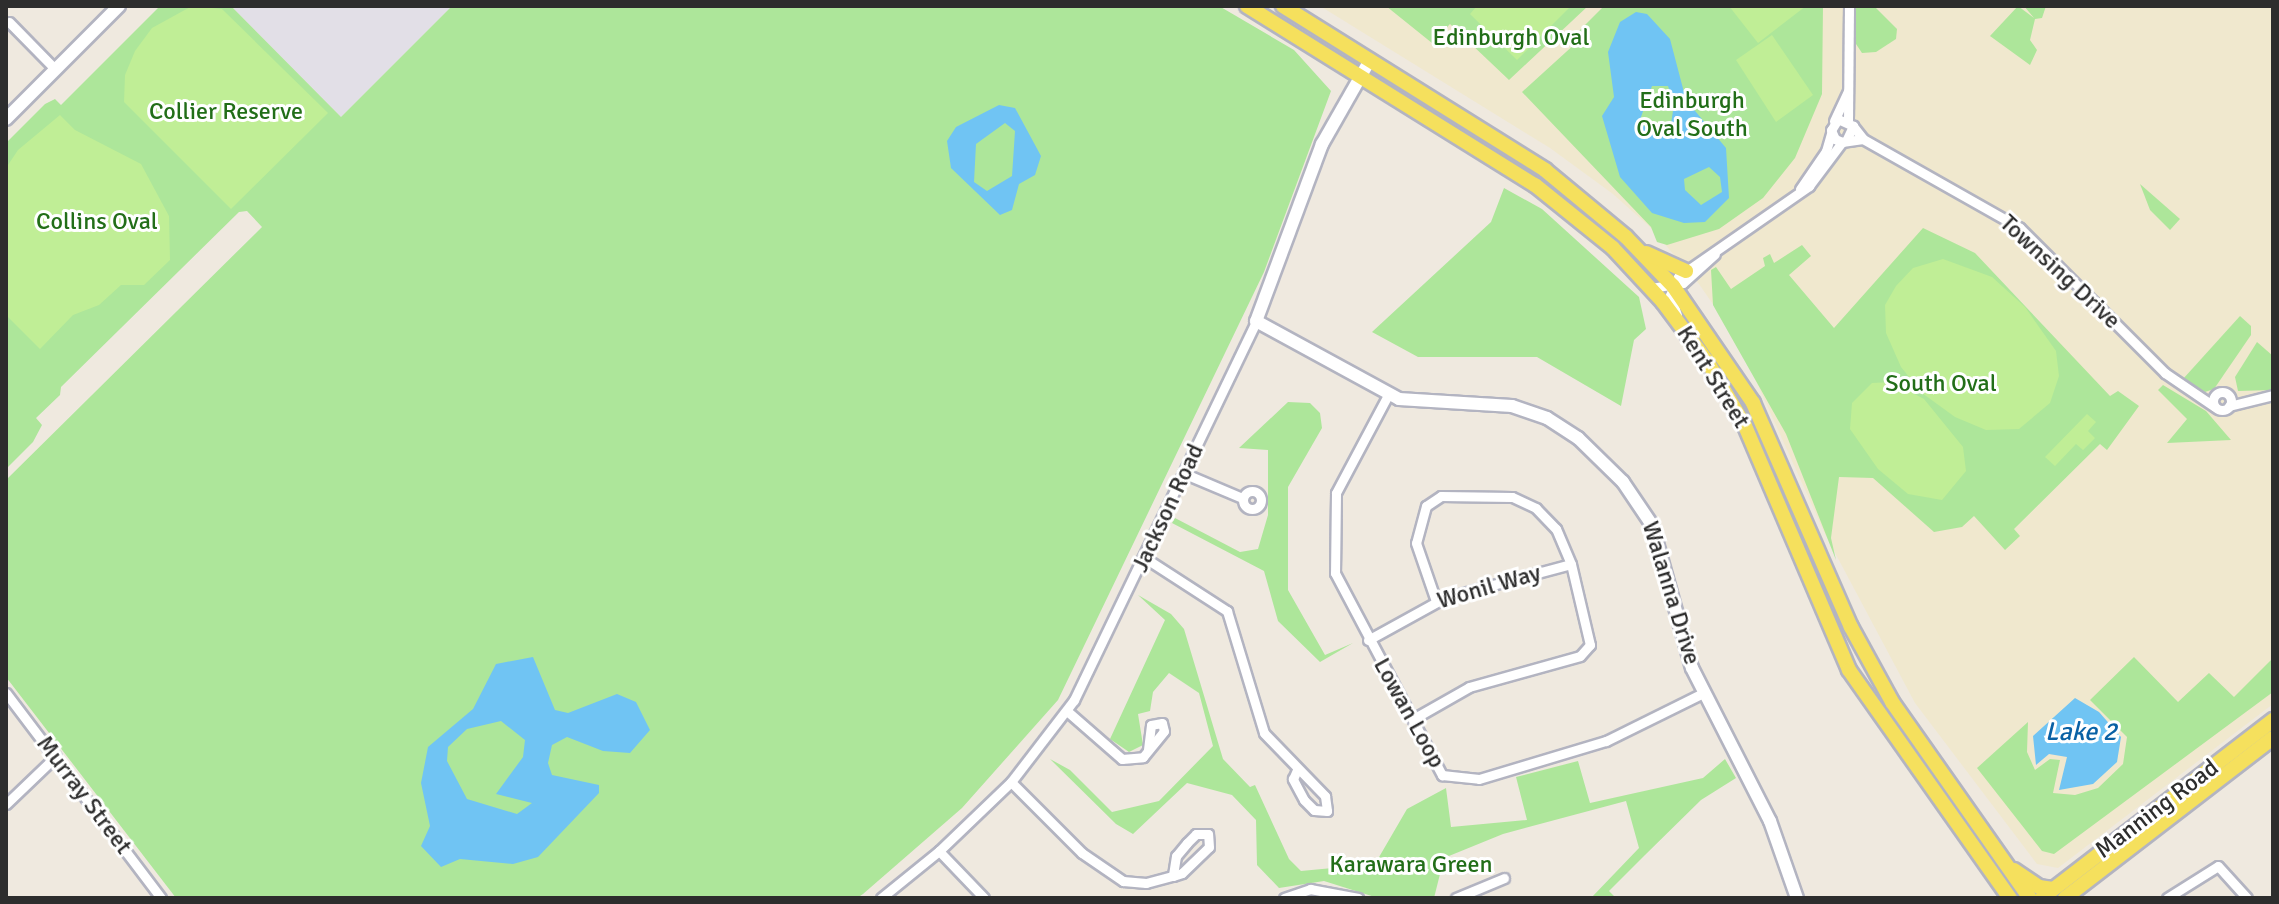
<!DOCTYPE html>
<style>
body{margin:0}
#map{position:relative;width:2279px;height:904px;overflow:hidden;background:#efe9df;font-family:Signika,sans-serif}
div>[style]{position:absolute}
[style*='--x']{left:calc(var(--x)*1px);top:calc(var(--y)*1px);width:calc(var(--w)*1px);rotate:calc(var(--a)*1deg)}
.industrial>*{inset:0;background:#e2dfe7}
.education>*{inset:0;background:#f0e8ce}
.green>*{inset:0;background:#ade69a}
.pitch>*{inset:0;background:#c0ee96}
.water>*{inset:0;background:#70c4f3}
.roads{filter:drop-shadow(2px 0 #b3b4c1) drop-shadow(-2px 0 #b3b4c1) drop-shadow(0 2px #b3b4c1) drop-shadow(0 -2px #b3b4c1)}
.street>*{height:9px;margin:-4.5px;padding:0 4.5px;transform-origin:4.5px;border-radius:4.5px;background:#fff}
.street>.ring{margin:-4.5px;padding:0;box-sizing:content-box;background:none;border:9px solid #fff;border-radius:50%}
.secondary>*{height:12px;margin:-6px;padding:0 6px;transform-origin:6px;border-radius:6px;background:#fff}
.primary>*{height:14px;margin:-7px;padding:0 7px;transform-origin:7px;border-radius:7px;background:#f5e05d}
span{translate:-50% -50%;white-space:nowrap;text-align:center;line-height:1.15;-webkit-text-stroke:6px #fff;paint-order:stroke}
.park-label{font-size:24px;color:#226e18}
.street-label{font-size:24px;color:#2d2d2d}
.water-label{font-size:26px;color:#0961a5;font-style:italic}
.frame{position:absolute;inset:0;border:8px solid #2d2d2d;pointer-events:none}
</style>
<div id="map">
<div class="industrial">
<i style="clip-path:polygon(231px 6px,452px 6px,341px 117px)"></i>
</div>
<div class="education">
<i style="clip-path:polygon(1320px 6px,2273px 6px,2273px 704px,2058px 868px,2037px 864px,1915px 703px,1825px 534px,1737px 339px,1699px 284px,1651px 228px,1613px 194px,1550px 148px)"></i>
</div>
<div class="green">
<i style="clip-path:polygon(160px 6px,231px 6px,341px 117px,452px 6px,1219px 6px,1294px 50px,1331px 91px,1264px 272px,1058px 700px,962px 808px,863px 894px,857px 898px,176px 898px,6px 677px,6px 480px,262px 227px,247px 211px,239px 212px,61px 387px,60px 395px,36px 418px,42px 425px,33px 442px,6px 469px,6px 143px,45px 104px,55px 99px,61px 105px)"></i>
<i style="clip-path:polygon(1386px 6px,1588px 6px,1509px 80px,1450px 24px,1432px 43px)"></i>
<i style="clip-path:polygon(1604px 6px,1823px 6px,1822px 94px,1795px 158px,1763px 198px,1719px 229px,1667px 245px,1657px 242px,1651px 227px,1522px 92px,1577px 42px,1575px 35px)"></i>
<i style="clip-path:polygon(1855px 6px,1874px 6px,1897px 29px,1896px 39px,1876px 52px,1862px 53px,1856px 44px)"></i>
<i style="clip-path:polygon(2018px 6px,2034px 18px,2024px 6px,2046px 6px,2042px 18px,2035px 19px,2030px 40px,2037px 50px,2030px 65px,1990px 36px)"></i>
<i style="clip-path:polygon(2140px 184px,2180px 219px,2170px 230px,2150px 210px)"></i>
<i style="clip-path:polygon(1504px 188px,1542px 209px,1639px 297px,1646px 329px,1634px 340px,1621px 406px,1537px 357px,1418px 357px,1372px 332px,1491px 222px)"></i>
<i style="clip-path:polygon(1923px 228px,1975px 253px,2110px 396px,2118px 391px,2139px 406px,2107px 450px,2100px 444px,2014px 529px,2020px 536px,2005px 550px,1974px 516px,1962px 527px,1934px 532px,1873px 478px,1839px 477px,1831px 538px,1836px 560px,1786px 434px,1713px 305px,1711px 270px,1716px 267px,1731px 289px,1765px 266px,1763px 258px,1770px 254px,1774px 263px,1802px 245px,1811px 256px,1789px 275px,1834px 328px)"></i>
<i style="clip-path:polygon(2240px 316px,2251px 326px,2251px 335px,2214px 389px,2205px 392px,2183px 379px)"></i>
<i style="clip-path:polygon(2257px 342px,2273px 356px,2273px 390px,2238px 391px,2235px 377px)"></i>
<i style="clip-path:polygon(2163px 385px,2206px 411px,2231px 440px,2167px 443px,2187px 419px,2158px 390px)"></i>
<i style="clip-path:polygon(1288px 402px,1310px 403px,1320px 413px,1322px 428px,1288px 487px,1288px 590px,1325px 655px,1353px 643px,1320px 662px,1278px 621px,1264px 571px,1172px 523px,1175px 518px,1240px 552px,1258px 549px,1268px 515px,1268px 450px,1239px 448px)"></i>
<i style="clip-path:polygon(1138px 595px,1171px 614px,1184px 629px,1223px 759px,1250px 787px,1255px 785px,1289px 859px,1301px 871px,1375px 864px,1407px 809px,1446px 788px,1451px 827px,1527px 820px,1516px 777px,1578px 761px,1590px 803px,1703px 778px,1725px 759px,1736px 778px,1701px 800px,1645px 855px,1609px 891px,1616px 898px,1591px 898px,1639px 848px,1626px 801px,1503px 834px,1444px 858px,1434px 898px,1378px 898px,1324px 881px,1279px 888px,1257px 865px,1256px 820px,1232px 795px,1187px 783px,1133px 834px,1116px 824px,1050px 759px,1070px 770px,1112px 812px,1159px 801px,1213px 746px,1199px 693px,1169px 673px,1153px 692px,1150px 711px,1138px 714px,1143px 745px,1129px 752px,1110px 739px,1165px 620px)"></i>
<i style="clip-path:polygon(2134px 657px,2178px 702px,2209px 673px,2234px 697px,2273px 658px,2273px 692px,2054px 854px,2042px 851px,1977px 768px,2028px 722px,2027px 752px,2035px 770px,2050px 759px,2060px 760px,2053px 793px,2075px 795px,2098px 788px,2123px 764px,2127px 737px,2090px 700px)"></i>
</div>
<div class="pitch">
<i style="clip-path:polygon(192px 6px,222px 9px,328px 113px,231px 209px,124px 102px,125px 75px,135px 51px,152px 28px)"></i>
<i style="clip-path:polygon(1477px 6px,1571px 6px,1517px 60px,1470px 14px)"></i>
<i style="clip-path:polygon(1729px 6px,1806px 6px,1758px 43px)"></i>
<i style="clip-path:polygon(1772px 35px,1813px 95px,1776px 122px,1736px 60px)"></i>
<i style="clip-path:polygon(60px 115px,75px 130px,141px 164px,169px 216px,170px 260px,144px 285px,121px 285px,99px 305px,73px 315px,40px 349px,6px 315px,6px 168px,18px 150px)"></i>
<i style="clip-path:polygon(1943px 259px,1992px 277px,2025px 307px,2056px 351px,2059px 376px,2050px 403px,2019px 429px,1986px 430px,1955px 417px,1922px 393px,1901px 367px,1886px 333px,1885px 305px,1896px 286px,1913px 268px)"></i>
<i style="clip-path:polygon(1892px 382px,1924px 399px,1963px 447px,1966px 471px,1942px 500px,1908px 494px,1878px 469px,1850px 429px,1852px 403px,1872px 383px)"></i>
<i style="clip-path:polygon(2087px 414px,2096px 422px,2088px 431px,2095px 438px,2083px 450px,2076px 444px,2055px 466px,2045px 457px)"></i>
</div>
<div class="water">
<i style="clip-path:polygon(evenodd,1636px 12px,1647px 14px,1670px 39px,1686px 100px,1726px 148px,1729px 198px,1705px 222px,1684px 223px,1652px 213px,1620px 177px,1602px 116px,1614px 97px,1608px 52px,1620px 22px,1636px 12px,1652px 86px,1668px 86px,1674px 104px,1671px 124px,1662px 134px,1644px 126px,1641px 117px,1652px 86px,1636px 12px,1709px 167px,1720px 177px,1722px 192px,1701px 205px,1685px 190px,1684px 179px,1709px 167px)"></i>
<i style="clip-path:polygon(evenodd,999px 105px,1015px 108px,1041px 156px,1035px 175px,1019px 184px,1012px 210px,1000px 215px,951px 168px,947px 141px,956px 127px,999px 105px,1005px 123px,1015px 131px,1012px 176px,987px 191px,974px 182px,976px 144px,1005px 123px)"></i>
<i style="clip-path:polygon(evenodd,533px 657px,555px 710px,568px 713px,617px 694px,636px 702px,650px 730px,630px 753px,603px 751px,567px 737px,552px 745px,548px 763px,552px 775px,599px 785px,599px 793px,538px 857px,513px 864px,460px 859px,441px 867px,421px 846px,430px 826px,421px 783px,428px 747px,473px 709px,496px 664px,533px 657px,501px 721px,525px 740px,523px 757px,496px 794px,532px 803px,517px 814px,467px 799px,447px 761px,448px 747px,467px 729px,501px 721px)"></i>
<i style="clip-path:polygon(2075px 698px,2099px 712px,2121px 737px,2117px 762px,2093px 784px,2059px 790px,2067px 757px,2049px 754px,2036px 765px,2033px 736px)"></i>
</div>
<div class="roads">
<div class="street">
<i style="--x:9;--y:22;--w:66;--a:45.6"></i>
<i style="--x:1848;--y:120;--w:114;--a:-89.5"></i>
<i style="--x:1834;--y:121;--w:33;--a:-65"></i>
<i style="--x:1853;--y:126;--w:16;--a:52"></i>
<i style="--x:1863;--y:139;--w:180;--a:29.5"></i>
<i style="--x:2020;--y:228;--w:205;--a:45"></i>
<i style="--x:2165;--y:373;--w:60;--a:34.2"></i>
<i style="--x:1846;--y:141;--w:17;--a:-65"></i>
<i style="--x:1853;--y:126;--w:17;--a:-155"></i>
<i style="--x:1838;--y:119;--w:13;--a:122"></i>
<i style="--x:1831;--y:130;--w:10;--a:66"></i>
<i style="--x:1835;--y:139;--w:8;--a:23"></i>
<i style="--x:1842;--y:142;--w:21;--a:-8"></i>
<i style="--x:1800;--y:189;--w:46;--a:-55.6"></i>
<i style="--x:1826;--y:151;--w:19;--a:-74"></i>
<i style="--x:1651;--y:288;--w:32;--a:-9"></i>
<i style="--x:1683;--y:283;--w:43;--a:-42.2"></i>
<i style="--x:1677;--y:315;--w:21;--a:-109"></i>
<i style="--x:1670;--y:295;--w:20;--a:-66"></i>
<i style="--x:1678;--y:277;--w:160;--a:-34.8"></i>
<i style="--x:1809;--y:186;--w:55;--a:-53.1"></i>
<i class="ring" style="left:2213px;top:392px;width:9px;height:9px"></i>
<i style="--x:1388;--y:395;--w:111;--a:118"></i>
<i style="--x:1336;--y:493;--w:80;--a:90.7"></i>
<i style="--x:1335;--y:573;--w:229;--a:62.1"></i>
<i style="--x:1442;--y:775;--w:37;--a:6"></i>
<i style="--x:1479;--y:779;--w:133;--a:-16.7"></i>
<i style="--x:1606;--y:741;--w:108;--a:-26.3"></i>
<i style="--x:2229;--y:406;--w:45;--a:-14"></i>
<i style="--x:1183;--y:473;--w:62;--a:22.8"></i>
<i class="ring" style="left:1243px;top:491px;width:9px;height:9px"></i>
<i style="--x:1145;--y:558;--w:98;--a:32.9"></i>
<i style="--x:1227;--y:611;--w:127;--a:73.1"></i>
<i style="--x:1264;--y:733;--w:88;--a:45.9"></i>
<i style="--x:1325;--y:796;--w:15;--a:82"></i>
<i style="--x:1327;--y:811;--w:13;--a:-176"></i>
<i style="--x:1314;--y:810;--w:14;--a:-135"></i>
<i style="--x:1304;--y:800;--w:24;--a:-118"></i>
<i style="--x:1293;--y:779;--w:10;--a:-66"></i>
<i style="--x:1368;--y:640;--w:87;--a:-28.9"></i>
<i style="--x:1444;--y:598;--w:131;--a:-15"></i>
<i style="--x:6;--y:693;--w:257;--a:52.9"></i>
<i style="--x:1067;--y:711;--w:73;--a:41.1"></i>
<i style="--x:1122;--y:759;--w:21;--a:-5"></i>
<i style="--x:1143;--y:757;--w:33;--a:-51"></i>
<i style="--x:1164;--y:731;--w:8;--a:-104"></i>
<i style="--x:1162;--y:723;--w:11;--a:170"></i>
<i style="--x:1151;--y:725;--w:25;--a:97"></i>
<i style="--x:1413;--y:719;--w:64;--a:-29.7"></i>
<i style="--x:1469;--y:687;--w:115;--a:-15.6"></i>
<i style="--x:1580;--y:656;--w:15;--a:-48"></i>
<i style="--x:1590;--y:645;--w:83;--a:-103.2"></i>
<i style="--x:1571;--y:564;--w:38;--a:-113"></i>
<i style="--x:1556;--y:529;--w:29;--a:-134"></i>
<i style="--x:1536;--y:508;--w:26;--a:-155"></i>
<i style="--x:1512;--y:497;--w:71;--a:-179.2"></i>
<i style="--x:1441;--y:496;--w:18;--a:146"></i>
<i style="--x:1426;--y:506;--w:38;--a:105"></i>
<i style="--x:1416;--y:543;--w:61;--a:71"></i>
<i style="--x:1011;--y:782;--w:100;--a:45"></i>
<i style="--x:1082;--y:853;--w:50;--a:34.3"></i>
<i style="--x:1123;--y:881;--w:23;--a:5"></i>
<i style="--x:1146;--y:883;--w:28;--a:-15"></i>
<i style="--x:1173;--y:876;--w:9;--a:-18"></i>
<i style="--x:1182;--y:873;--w:37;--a:-44"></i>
<i style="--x:1209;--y:847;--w:13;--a:-94"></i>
<i style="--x:1208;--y:834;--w:12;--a:180"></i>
<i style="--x:1196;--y:834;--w:13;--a:135"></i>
<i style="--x:1187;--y:843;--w:17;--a:130"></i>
<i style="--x:1176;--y:856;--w:20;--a:99"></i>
<i style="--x:6;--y:804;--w:69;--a:-43.8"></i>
<i style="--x:939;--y:851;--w:65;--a:46.2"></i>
<i style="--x:881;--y:898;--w:75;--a:-39"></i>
<i style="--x:939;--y:851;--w:100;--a:-43.8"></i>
<i style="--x:1011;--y:782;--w:103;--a:-52.5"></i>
<i style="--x:1074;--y:700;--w:420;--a:-64.3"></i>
<i style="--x:1284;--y:898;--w:28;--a:-19"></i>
<i style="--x:1310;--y:889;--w:49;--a:10.6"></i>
<i style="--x:1456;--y:898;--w:52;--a:-22.6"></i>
<i style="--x:2167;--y:898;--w:60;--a:-32.1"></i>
<i style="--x:2218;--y:866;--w:43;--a:47.8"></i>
</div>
<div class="secondary">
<i style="--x:1370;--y:60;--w:97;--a:119.7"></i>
<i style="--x:1322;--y:144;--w:189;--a:110.4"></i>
<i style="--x:1256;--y:321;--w:163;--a:28.6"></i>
<i style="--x:1399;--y:399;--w:113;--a:3.5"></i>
<i style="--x:1512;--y:406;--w:37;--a:19"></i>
<i style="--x:1547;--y:418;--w:37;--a:33"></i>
<i style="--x:1578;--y:438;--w:63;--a:44.4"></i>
<i style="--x:1623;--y:482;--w:52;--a:56"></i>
<i style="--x:1652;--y:525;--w:148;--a:74.4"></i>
<i style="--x:1692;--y:668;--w:172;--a:63"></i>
<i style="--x:1770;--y:821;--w:82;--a:70.7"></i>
<i style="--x:6;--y:119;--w:160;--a:-45"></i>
</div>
<div class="primary">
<i style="--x:1247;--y:6;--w:339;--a:31.9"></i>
<i style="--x:1535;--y:185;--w:100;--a:38.9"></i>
<i style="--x:1613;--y:248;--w:74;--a:47.2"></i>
<i style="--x:1663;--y:302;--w:74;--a:53.3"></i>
<i style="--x:1707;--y:361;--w:75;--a:59.7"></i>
<i style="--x:1745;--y:426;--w:265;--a:66.9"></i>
<i style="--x:1849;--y:670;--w:279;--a:54.8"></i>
<i style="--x:1283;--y:6;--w:309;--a:32"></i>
<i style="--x:1545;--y:170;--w:105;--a:39.6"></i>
<i style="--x:1626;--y:237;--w:68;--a:46.2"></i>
<i style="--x:1673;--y:286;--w:142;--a:55.6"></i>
<i style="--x:1753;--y:403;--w:244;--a:66.4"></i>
<i style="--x:1851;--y:627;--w:85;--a:61.3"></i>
<i style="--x:1892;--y:702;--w:240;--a:54.9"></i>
<i style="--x:1646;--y:253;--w:44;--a:24.2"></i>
<i style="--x:2014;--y:870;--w:30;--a:34"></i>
<i style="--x:2039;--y:887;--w:14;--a:8"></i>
<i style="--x:2042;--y:898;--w:292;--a:-37.6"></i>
<i style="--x:2065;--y:898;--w:262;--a:-37.6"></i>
</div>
</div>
<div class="park-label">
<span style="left:1511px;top:38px">Edinburgh Oval</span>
<span style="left:1692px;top:115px">Edinburgh<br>Oval South</span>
<span style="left:226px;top:112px">Collier Reserve</span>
<span style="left:97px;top:222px">Collins Oval</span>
<span style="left:1941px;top:384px">South Oval</span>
<span style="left:1411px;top:865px">Karawara Green</span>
</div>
<div class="street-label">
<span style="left:2060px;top:272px;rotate:43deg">Townsing Drive</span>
<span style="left:1713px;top:377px;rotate:58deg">Kent Street</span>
<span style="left:1168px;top:508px;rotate:-65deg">Jackson Road</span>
<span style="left:1489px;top:587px;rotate:-16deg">Wonil Way</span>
<span style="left:1671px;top:593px;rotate:73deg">Walanna Drive</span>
<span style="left:1409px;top:713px;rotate:61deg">Lowan Loop</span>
<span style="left:84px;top:795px;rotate:53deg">Murray Street</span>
<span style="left:2157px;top:809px;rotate:-37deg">Manning Road</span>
</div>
<div class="water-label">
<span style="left:2081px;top:733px">Lake 2</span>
</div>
<div class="frame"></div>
</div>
